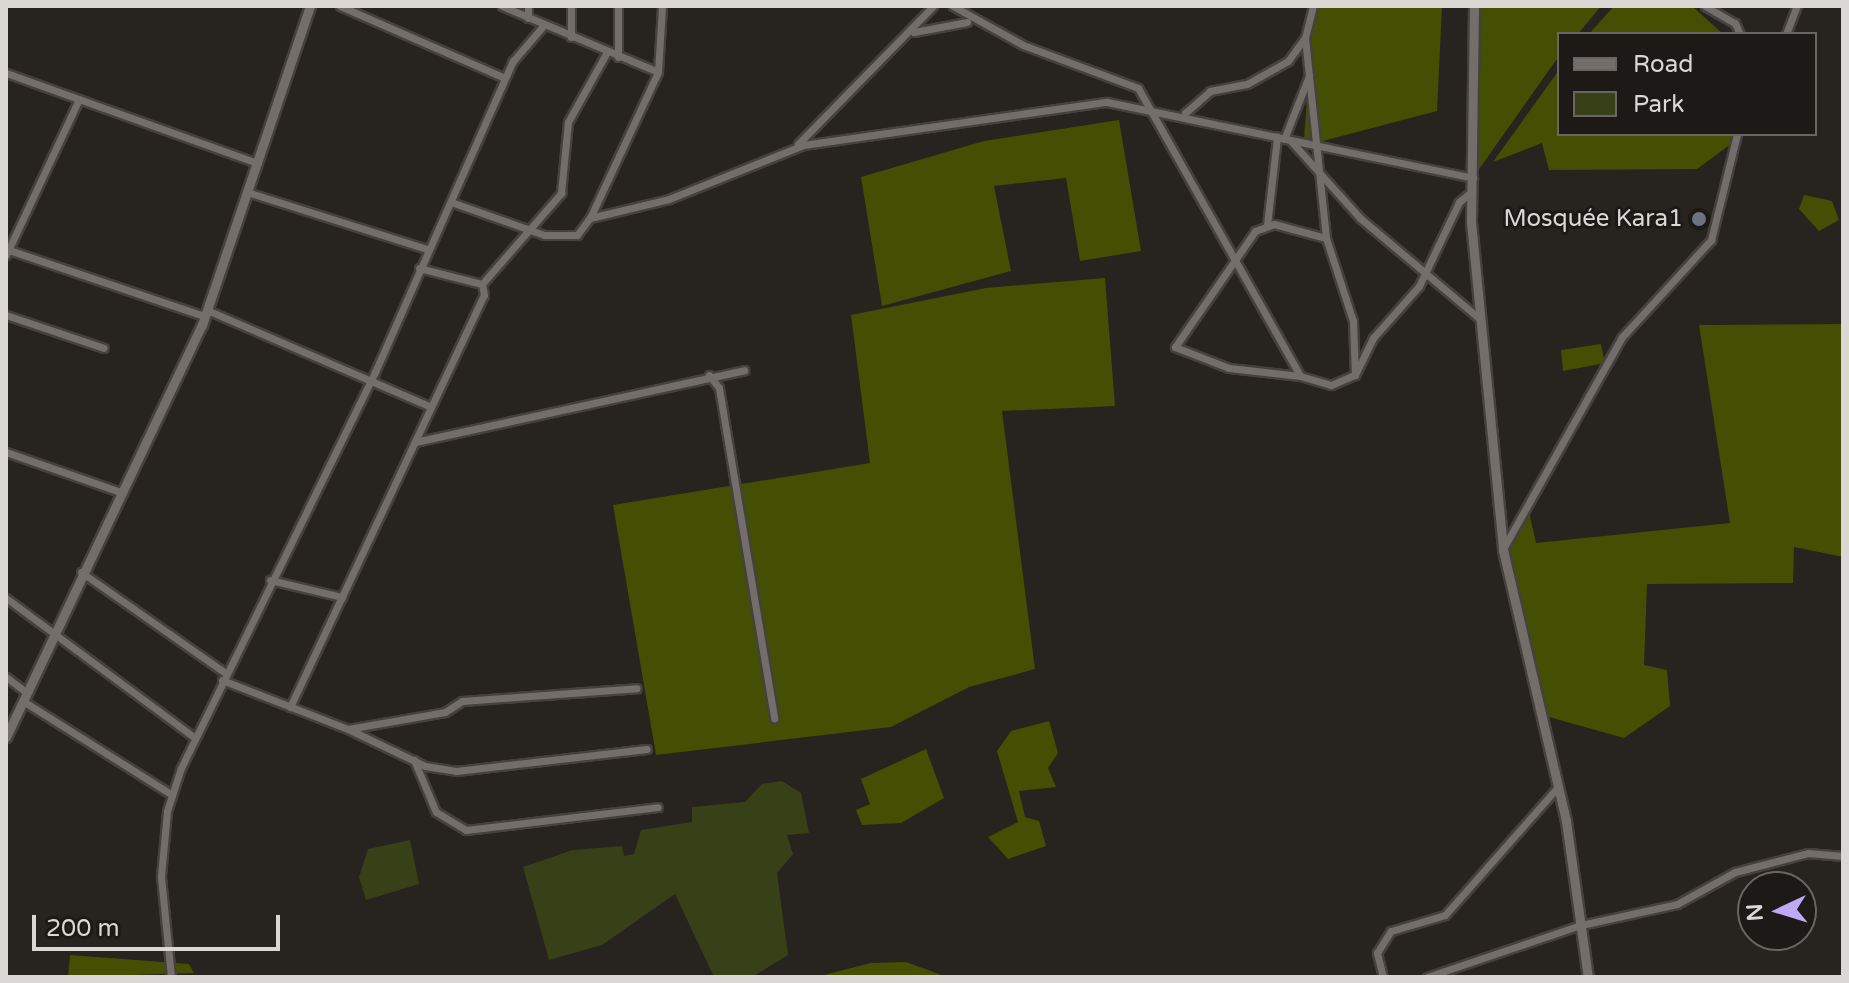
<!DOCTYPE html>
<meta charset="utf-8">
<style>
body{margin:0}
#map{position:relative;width:1849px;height:983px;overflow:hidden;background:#27231f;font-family:"Varela Round",sans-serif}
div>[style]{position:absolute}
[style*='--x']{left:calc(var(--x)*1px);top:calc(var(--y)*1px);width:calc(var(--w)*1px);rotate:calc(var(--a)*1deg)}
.green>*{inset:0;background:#384018}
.forest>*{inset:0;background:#444f03}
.roads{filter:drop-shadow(2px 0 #45413e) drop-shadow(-2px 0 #45413e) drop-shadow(0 2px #45413e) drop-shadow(0 -2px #45413e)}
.minor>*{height:7px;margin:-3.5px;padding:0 3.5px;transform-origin:3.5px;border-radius:3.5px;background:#736e6a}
.tertiary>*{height:9px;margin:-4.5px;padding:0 4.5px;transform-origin:4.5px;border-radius:4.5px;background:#736e6a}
.dots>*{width:22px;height:22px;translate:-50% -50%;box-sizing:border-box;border:4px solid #1d1916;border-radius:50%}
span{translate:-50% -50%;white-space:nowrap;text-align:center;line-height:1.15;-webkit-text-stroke:6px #1d1916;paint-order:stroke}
.poi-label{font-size:24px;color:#dad7d5}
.right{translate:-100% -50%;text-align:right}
.frame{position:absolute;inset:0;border:8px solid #dad7d5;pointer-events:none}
.legend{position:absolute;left:1557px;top:32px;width:260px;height:104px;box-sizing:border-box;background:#1d1916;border:2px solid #696562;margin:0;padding:10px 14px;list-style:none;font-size:24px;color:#dad7d5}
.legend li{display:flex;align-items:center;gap:16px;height:40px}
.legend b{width:40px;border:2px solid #696562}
.north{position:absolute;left:1737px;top:871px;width:80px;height:80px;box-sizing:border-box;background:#1d1916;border:2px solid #696562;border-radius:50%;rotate:266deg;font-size:22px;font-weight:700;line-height:32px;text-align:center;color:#dad7d5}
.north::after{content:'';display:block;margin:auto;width:28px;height:36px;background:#bda9f5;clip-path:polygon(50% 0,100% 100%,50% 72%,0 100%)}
.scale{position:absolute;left:32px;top:915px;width:248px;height:36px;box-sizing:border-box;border:4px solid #dad7d5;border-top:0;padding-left:10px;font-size:24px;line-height:28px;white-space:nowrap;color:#dad7d5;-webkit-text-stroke:6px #1d1916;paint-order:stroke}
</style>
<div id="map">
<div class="green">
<i style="clip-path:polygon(782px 781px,801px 793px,809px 833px,787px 835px,793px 854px,777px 873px,788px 955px,754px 976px,714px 977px,675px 894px,602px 945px,549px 960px,523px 867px,573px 850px,622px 846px,624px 856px,634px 854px,641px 830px,692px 822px,692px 807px,745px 802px,762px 784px)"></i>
<i style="clip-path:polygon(410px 840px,419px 884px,366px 900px,359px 877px,368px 849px)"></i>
</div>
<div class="forest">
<i style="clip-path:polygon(1314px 6px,1442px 6px,1437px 111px,1319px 142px,1304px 139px)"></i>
<i style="clip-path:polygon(1480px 6px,1601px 6px,1578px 34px,1559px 34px,1559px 56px,1477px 172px)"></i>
<i style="clip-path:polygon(1614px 6px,1692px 6px,1723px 34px,1589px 34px)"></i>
<i style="clip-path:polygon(1559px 70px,1559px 134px,1735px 134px,1735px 141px,1697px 169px,1549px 170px,1542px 143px,1493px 162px)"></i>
<i style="clip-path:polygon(1119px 120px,1141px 251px,1080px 261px,1066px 178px,994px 186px,1011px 271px,882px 306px,861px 177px,984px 141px)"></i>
<i style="clip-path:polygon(1804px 195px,1832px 201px,1839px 220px,1819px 231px,1799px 209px)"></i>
<i style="clip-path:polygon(1105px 278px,1115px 406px,1002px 411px,1035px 669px,969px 687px,891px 727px,656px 755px,613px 505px,870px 463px,851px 315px,986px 288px)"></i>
<i style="clip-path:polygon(1843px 324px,1843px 557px,1794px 547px,1793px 583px,1647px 584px,1644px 665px,1667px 670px,1670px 706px,1624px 738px,1549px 717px,1508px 550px,1529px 512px,1536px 543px,1730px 523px,1699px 325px)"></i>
<i style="clip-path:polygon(1601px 344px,1605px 363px,1563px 371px,1561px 350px)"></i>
<i style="clip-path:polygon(1049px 721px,1058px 753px,1048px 768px,1056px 787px,1019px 791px,1025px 817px,1039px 821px,1046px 846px,1008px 859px,988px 837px,1018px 822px,997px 751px,1011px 731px)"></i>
<i style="clip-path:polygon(926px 749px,944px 798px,901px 823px,862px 825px,856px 810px,870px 804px,861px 779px)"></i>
<i style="clip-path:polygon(70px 955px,189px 964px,194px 973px,68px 977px)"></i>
<i style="clip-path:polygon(906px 962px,947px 977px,816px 977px,871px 963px)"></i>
</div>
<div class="roads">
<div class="minor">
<i style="--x:340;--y:6;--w:180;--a:23.6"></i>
<i style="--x:502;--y:6;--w:169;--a:22.9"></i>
<i style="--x:953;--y:6;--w:80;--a:29.1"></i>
<i style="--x:1023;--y:45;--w:123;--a:20.5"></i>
<i style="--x:1138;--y:88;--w:330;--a:60.6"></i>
<i style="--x:1300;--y:376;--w:32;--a:16"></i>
<i style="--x:1331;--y:385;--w:26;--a:-23"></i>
<i style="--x:1355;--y:375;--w:41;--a:-64.1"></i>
<i style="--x:1373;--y:338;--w:69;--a:-48.5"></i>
<i style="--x:1419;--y:286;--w:93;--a:-64.5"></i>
<i style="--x:1459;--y:202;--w:17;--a:-40"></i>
<i style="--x:1705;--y:6;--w:34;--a:30"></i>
<i style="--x:1735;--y:23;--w:12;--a:66"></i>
<i style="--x:528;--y:18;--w:12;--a:-90"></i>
<i style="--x:914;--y:32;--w:54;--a:-10.7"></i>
<i style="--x:1786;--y:34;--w:30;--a:-69"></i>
<i style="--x:571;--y:37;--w:31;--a:-90"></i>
<i style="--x:618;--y:57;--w:51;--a:-90"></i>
<i style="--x:6;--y:73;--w:267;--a:19.7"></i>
<i style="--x:1309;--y:76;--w:163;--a:84"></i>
<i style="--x:1326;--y:238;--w:87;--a:72"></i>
<i style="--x:1353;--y:321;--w:54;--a:87.9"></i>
<i style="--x:1185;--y:113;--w:33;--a:-41"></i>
<i style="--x:1210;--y:91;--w:38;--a:-11"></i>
<i style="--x:1247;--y:84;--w:47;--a:-29.3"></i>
<i style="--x:1288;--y:61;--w:29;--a:-54"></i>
<i style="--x:1284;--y:139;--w:68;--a:-68.4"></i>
<i style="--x:1309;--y:76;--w:38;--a:-96"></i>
<i style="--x:1305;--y:38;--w:33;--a:-76"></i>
<i style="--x:1290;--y:140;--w:105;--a:48.1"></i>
<i style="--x:1360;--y:218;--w:157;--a:40.1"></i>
<i style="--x:798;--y:144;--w:193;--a:-45.6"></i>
<i style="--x:247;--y:192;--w:189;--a:17.6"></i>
<i style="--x:451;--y:202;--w:99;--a:19.5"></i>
<i style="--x:544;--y:235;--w:33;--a:0"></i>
<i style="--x:577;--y:235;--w:21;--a:-53"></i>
<i style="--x:590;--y:218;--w:81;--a:-13.5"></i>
<i style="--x:669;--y:199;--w:144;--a:-21.9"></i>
<i style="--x:803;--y:145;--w:307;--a:-8.1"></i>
<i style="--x:1107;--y:102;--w:374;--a:11.7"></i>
<i style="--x:590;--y:218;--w:161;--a:-65"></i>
<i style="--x:658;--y:72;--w:66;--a:-86.5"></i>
<i style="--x:1267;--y:225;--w:89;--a:-83.5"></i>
<i style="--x:6;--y:249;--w:209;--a:18.7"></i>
<i style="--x:6;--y:255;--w:172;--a:-64.9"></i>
<i style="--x:419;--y:268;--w:65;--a:14.3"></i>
<i style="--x:482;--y:284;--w:121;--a:-49"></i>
<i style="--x:561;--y:193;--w:71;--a:-84.4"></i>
<i style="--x:568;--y:122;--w:80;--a:-60.9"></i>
<i style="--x:207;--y:310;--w:244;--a:23.4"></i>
<i style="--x:6;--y:315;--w:103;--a:18.6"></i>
<i style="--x:709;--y:375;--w:16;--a:52"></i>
<i style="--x:719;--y:388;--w:335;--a:80.5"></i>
<i style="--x:1300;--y:376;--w:71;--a:-173.6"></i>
<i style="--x:1229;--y:368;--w:58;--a:-158.7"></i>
<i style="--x:1175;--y:347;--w:141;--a:-55.4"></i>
<i style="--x:1255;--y:231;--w:20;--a:-20"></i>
<i style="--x:1274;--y:224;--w:54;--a:15.1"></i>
<i style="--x:415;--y:442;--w:337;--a:-12.3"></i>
<i style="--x:6;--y:452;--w:121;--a:19.3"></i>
<i style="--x:1503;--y:549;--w:243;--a:-60.7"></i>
<i style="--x:1622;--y:337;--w:132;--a:-47.5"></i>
<i style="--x:1711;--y:240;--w:109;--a:-76.2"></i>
<i style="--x:81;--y:572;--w:176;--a:35"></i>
<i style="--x:270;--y:580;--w:74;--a:13.3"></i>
<i style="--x:6;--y:598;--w:234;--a:36.5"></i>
<i style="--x:6;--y:677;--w:25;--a:37"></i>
<i style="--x:222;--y:680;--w:135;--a:21.3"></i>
<i style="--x:348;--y:729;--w:98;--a:-9.9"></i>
<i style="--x:445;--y:712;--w:20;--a:-33"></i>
<i style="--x:462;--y:701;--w:175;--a:-4.2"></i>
<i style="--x:23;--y:701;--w:176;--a:32.2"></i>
<i style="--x:290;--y:707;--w:455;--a:-64.8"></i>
<i style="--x:484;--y:295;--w:11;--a:-100"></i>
<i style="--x:350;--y:730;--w:83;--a:25.6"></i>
<i style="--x:425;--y:766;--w:31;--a:9"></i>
<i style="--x:456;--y:771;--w:192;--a:-6.6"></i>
<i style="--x:414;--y:760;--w:56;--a:67.1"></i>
<i style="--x:436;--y:812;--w:35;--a:31"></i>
<i style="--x:466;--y:830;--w:193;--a:-6.8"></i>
<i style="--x:171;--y:977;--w:101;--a:-95.7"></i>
<i style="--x:161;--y:876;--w:65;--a:-84.7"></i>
<i style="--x:167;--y:811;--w:45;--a:-72"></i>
<i style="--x:181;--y:768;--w:441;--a:-63.9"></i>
<i style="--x:375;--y:372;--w:340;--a:-66.1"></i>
<i style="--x:513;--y:61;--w:46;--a:-49.4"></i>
<i style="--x:1383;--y:977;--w:25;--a:-104"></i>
<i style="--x:1377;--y:953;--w:26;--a:-58"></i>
<i style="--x:1391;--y:931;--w:56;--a:-16.5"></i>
<i style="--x:1445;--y:915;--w:171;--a:-48.6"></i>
<i style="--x:1427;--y:977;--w:163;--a:-18.7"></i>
<i style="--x:1581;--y:925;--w:98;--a:-12.3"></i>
<i style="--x:1677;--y:904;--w:66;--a:-28.9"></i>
<i style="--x:1735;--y:872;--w:75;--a:-14.6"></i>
<i style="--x:1808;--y:853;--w:35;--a:5"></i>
</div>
<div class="tertiary">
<i style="--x:1474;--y:6;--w:216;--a:90.8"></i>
<i style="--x:1471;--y:222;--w:330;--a:84.4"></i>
<i style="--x:1503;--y:550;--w:278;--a:76.9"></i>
<i style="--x:1566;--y:821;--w:158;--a:82"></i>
<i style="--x:6;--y:737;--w:456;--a:-64.6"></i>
<i style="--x:202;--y:325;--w:337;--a:-71.3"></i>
</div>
</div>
<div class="dots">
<i style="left:1699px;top:219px;background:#6b7280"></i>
</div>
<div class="poi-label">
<span class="right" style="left:1683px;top:219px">Mosquée Kara1</span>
</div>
<div class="frame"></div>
<ul class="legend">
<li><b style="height:10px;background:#736e6a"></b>Road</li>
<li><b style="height:22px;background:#384018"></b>Park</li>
</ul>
<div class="north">N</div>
<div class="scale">200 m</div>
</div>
